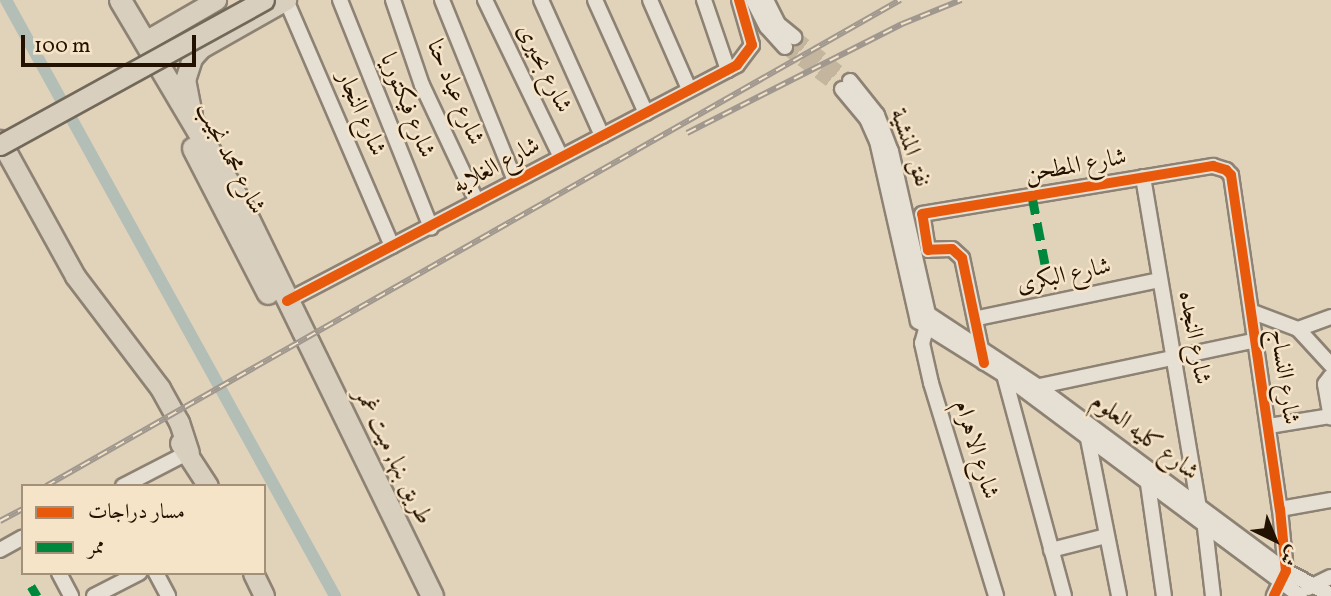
<!DOCTYPE html>
<meta charset="utf-8">
<style>
body{margin:0}
#map{position:relative;width:1331px;height:596px;overflow:hidden;background:#e1d2ba;font-family:Vollkorn,Amiri,serif}
div>[style]{position:absolute}
[style*='--x']{left:calc(var(--x)*1px);top:calc(var(--y)*1px);width:calc(var(--w)*1px);rotate:calc(var(--a)*1deg)}
.canal>*{height:12px;margin:-6px;padding:0 6px;transform-origin:6px;border-radius:6px;background:#b3bfb6}
.minor-tunnel>*{height:14px;margin-top:-7px;transform-origin:0;background:repeating-linear-gradient(90deg,#c4b59e 0 14px,transparent 0 21px)}
.roads{filter:drop-shadow(2px 0 #8d8273) drop-shadow(-2px 0 #8d8273) drop-shadow(0 2px #8d8273) drop-shadow(0 -2px #8d8273)}
.minor>*{height:14px;margin:-7px;padding:0 7px;transform-origin:7px;border-radius:7px;background:#e6dfd3}
.major>*{height:19px;margin:-9.5px;padding:0 9.5px;transform-origin:9.5px;border-radius:9.5px;background:#d9cfbe}
.highway>*{height:21px;margin:-10.5px;padding:0 10.5px;transform-origin:10.5px;border-radius:10.5px;background:#d9cfbe}
.rail>*{height:6px;margin-top:-3px;transform-origin:0;background:repeating-linear-gradient(90deg,#f6e4c8 0 10px,#a0988e 0 20px);box-sizing:border-box;border-block:2px solid #a0988e}
.bridges{filter:drop-shadow(2px 0 #72685a) drop-shadow(-2px 0 #72685a) drop-shadow(0 2px #72685a) drop-shadow(0 -2px #72685a)}
.major-bridge>*{height:19px;margin:-9.5px;padding:0 9.5px;transform-origin:9.5px;border-radius:9.5px;background:#d9cfbe}
.quiet>*{height:9px;margin-top:-4.5px;transform-origin:0;background:repeating-linear-gradient(90deg,#00873e 0 18px,transparent 0 27px)}
.cycleway>*{height:10px;margin:-5px;padding:0 5px;transform-origin:5px;border-radius:5px;background:#e8590c}
span{translate:-50% -50%;white-space:nowrap;text-align:center;line-height:1.15;-webkit-text-stroke:5px #f6e4c8;paint-order:stroke}
.street-label{font-size:24px;color:#231201}
.legend{position:absolute;left:21px;top:484px;width:245px;height:91px;box-sizing:border-box;background:#f6e4c8;border:2px solid #a29078;margin:0;padding:9px 12px;list-style:none;font-size:21px;color:#231201}
.legend li{display:flex;align-items:center;gap:14px;height:35px}
.legend b{width:35px;border:2px solid #a29078}
.north{position:absolute;left:1240px;top:505px;width:70px;height:70px;-webkit-text-stroke:5px #f6e4c8;paint-order:stroke;rotate:137deg;font-size:19px;font-weight:700;line-height:28px;text-align:center;color:#231201}
.north::after{content:'';display:block;margin:auto;width:24px;height:32px;background:#231201;clip-path:polygon(50% 0,100% 100%,50% 72%,0 100%)}
.scale{position:absolute;left:21px;top:35px;width:175px;height:32px;box-sizing:border-box;border:4px solid #231201;border-top:0;padding-left:9px;font-size:21px;line-height:24px;white-space:nowrap;color:#231201;-webkit-text-stroke:5px #f6e4c8;paint-order:stroke}
</style>
<div id="map">
<div class="canal">
<i style="--x:6;--y:0;--w:681;--a:61.1"></i>
</div>
<div class="minor-tunnel">
<i style="--x:794;--y:37;--w:71;--a:38.2"></i>
<i style="--x:785;--y:47;--w:71;--a:36.4"></i>
</div>
<div class="roads">
<div class="minor">
<i style="--x:286;--y:0;--w:268;--a:66.7"></i>
<i style="--x:340;--y:0;--w:245;--a:68.2"></i>
<i style="--x:393;--y:0;--w:90;--a:71.2"></i>
<i style="--x:422;--y:85;--w:129;--a:64.8"></i>
<i style="--x:442;--y:0;--w:195;--a:68"></i>
<i style="--x:485;--y:0;--w:174;--a:64.2"></i>
<i style="--x:541;--y:0;--w:149;--a:65.8"></i>
<i style="--x:595;--y:0;--w:124;--a:65.7"></i>
<i style="--x:650;--y:0;--w:97;--a:66.3"></i>
<i style="--x:704;--y:0;--w:74;--a:71.1"></i>
<i style="--x:753;--y:0;--w:30;--a:63"></i>
<i style="--x:767;--y:27;--w:27;--a:48"></i>
<i style="--x:766;--y:0;--w:27;--a:63"></i>
<i style="--x:778;--y:24;--w:21;--a:39"></i>
<i style="--x:850;--y:81;--w:43;--a:51.5"></i>
<i style="--x:877;--y:115;--w:39;--a:69"></i>
<i style="--x:891;--y:151;--w:167;--a:77.2"></i>
<i style="--x:928;--y:314;--w:131;--a:33.4"></i>
<i style="--x:1037;--y:386;--w:310;--a:36.6"></i>
<i style="--x:1286;--y:571;--w:51;--a:28.1"></i>
<i style="--x:842;--y:89;--w:39;--a:50"></i>
<i style="--x:867;--y:119;--w:24;--a:66"></i>
<i style="--x:877;--y:141;--w:185;--a:77.2"></i>
<i style="--x:918;--y:321;--w:102;--a:32.1"></i>
<i style="--x:1004;--y:375;--w:369;--a:36.7"></i>
<i style="--x:1143;--y:177;--w:335;--a:80.4"></i>
<i style="--x:287;--y:301;--w:508;--a:-27.67"></i>
<i style="--x:737;--y:65;--w:25;--a:-53"></i>
<i style="--x:752;--y:45;--w:47;--a:-106.1"></i>
<i style="--x:1253;--y:312;--w:48;--a:20.7"></i>
<i style="--x:1298;--y:329;--w:35;--a:-20"></i>
<i style="--x:978;--y:318;--w:186;--a:-11.8"></i>
<i style="--x:929;--y:319;--w:25;--a:106"></i>
<i style="--x:922;--y:343;--w:41;--a:77.3"></i>
<i style="--x:931;--y:383;--w:223;--a:73"></i>
<i style="--x:1298;--y:329;--w:49;--a:47.5"></i>
<i style="--x:984;--y:363;--w:107;--a:-101.8"></i>
<i style="--x:962;--y:258;--w:13;--a:-138"></i>
<i style="--x:952;--y:249;--w:24;--a:178"></i>
<i style="--x:928;--y:250;--w:36;--a:-99"></i>
<i style="--x:922;--y:214;--w:295;--a:-9.4"></i>
<i style="--x:1213;--y:166;--w:14;--a:17"></i>
<i style="--x:1226;--y:170;--w:7;--a:45"></i>
<i style="--x:1231;--y:175;--w:338;--a:81.7"></i>
<i style="--x:1280;--y:509;--w:62;--a:84.5"></i>
<i style="--x:1286;--y:571;--w:28;--a:116"></i>
<i style="--x:1004;--y:375;--w:229;--a:74.8"></i>
<i style="--x:1331;--y:376;--w:10;--a:127"></i>
<i style="--x:1325;--y:384;--w:34;--a:80"></i>
<i style="--x:1031;--y:388;--w:230;--a:-12"></i>
<i style="--x:1269;--y:426;--w:63;--a:-9.2"></i>
<i style="--x:1088;--y:439;--w:160;--a:78.8"></i>
<i style="--x:1148;--y:484;--w:113;--a:81.9"></i>
<i style="--x:123;--y:486;--w:74;--a:-27.3"></i>
<i style="--x:1280;--y:509;--w:52;--a:-10"></i>
<i style="--x:1205;--y:528;--w:68;--a:83.3"></i>
<i style="--x:0;--y:550;--w:26;--a:-29"></i>
<i style="--x:1051;--y:550;--w:57;--a:-14.3"></i>
<i style="--x:59;--y:573;--w:26;--a:62"></i>
<i style="--x:156;--y:573;--w:26;--a:62"></i>
<i style="--x:1308;--y:588;--w:25;--a:-26"></i>
<i style="--x:94;--y:596;--w:51;--a:-27.1"></i>
</div>
<div class="major">
<i style="--x:147;--y:40;--w:80;--a:-30.1"></i>
<i style="--x:192;--y:115;--w:36;--a:-101"></i>
<i style="--x:185;--y:80;--w:23;--a:-72"></i>
<i style="--x:192;--y:58;--w:13;--a:-48"></i>
<i style="--x:201;--y:48;--w:98;--a:-29.5"></i>
<i style="--x:0;--y:140;--w:155;--a:61.1"></i>
<i style="--x:75;--y:276;--w:141;--a:52.8"></i>
<i style="--x:160;--y:388;--w:39;--a:61"></i>
<i style="--x:179;--y:422;--w:32;--a:72"></i>
<i style="--x:180;--y:443;--w:51;--a:56.9"></i>
<i style="--x:253;--y:573;--w:25;--a:64"></i>
</div>
<div class="highway">
<i style="--x:120;--y:0;--w:235;--a:59.3"></i>
<i style="--x:240;--y:202;--w:438;--a:64"></i>
<i style="--x:193;--y:148;--w:163;--a:62.7"></i>
</div>
</div>
<div class="rail">
<i style="--x:687;--y:133;--w:241;--a:-26.9"></i>
<i style="--x:902;--y:24;--w:64;--a:-22.1"></i>
<i style="--x:46;--y:486;--w:983;--a:-29.64"></i>
<i style="--x:0;--y:521;--w:26;--a:-28"></i>
</div>
<div class="bridges">
<div class="major-bridge">
<i style="--x:0;--y:145;--w:301;--a:-28.8"></i>
</div>
</div>
<div class="quiet">
<i style="--x:1032;--y:196;--w:69;--a:79.2"></i>
<i style="--x:31;--y:586;--w:12;--a:59"></i>
</div>
<div class="cycleway">
<i style="--x:287;--y:301;--w:508;--a:-27.67"></i>
<i style="--x:737;--y:65;--w:25;--a:-53"></i>
<i style="--x:752;--y:45;--w:47;--a:-106.1"></i>
<i style="--x:984;--y:363;--w:107;--a:-101.8"></i>
<i style="--x:962;--y:258;--w:13;--a:-138"></i>
<i style="--x:952;--y:249;--w:24;--a:178"></i>
<i style="--x:928;--y:250;--w:36;--a:-99"></i>
<i style="--x:922;--y:214;--w:295;--a:-9.4"></i>
<i style="--x:1213;--y:166;--w:14;--a:17"></i>
<i style="--x:1226;--y:170;--w:7;--a:45"></i>
<i style="--x:1231;--y:175;--w:338;--a:81.7"></i>
<i style="--x:1280;--y:509;--w:62;--a:84.5"></i>
<i style="--x:1286;--y:571;--w:28;--a:116"></i>
</div>
<div class="street-label">
<span style="left:543px;top:69px;rotate:64deg">شارع بحيرى</span>
<span style="left:454px;top:93px;rotate:67deg">شارع عياد حنا</span>
<span style="left:406px;top:106px;rotate:68deg">شارع فيكتوريا</span>
<span style="left:360px;top:114px;rotate:67deg">شارع النجار</span>
<span style="left:909px;top:148px;rotate:71deg">نفق المنشية</span>
<span style="left:229px;top:159px;rotate:62deg">شارع محمد نجيب</span>
<span style="left:497px;top:167px;rotate:-28deg">شارع الغلايه</span>
<span style="left:1076px;top:167px;rotate:-10deg">شارع المطحن</span>
<span style="left:1064px;top:277px;rotate:-12deg">شارع البكرى</span>
<span style="left:1193px;top:338px;rotate:80deg">شارع النجده</span>
<span style="left:1283px;top:377px;rotate:82deg">شارع النساج</span>
<span style="left:1144px;top:438px;rotate:37deg">شارع كليه العلوم</span>
<span style="left:975px;top:450px;rotate:73deg">شارع الاهرام</span>
<span style="left:392px;top:457px;rotate:64deg">طريق بنها, ميت غمر</span>
</div>
<ul class="legend">
<li><b style="height:9px;background:#e8590c"></b>مسار دراجات</li>
<li><b style="height:9px;background:#00873e"></b>ممر</li>
</ul>
<div class="north">ش</div>
<div class="scale">100 m</div>
</div>
